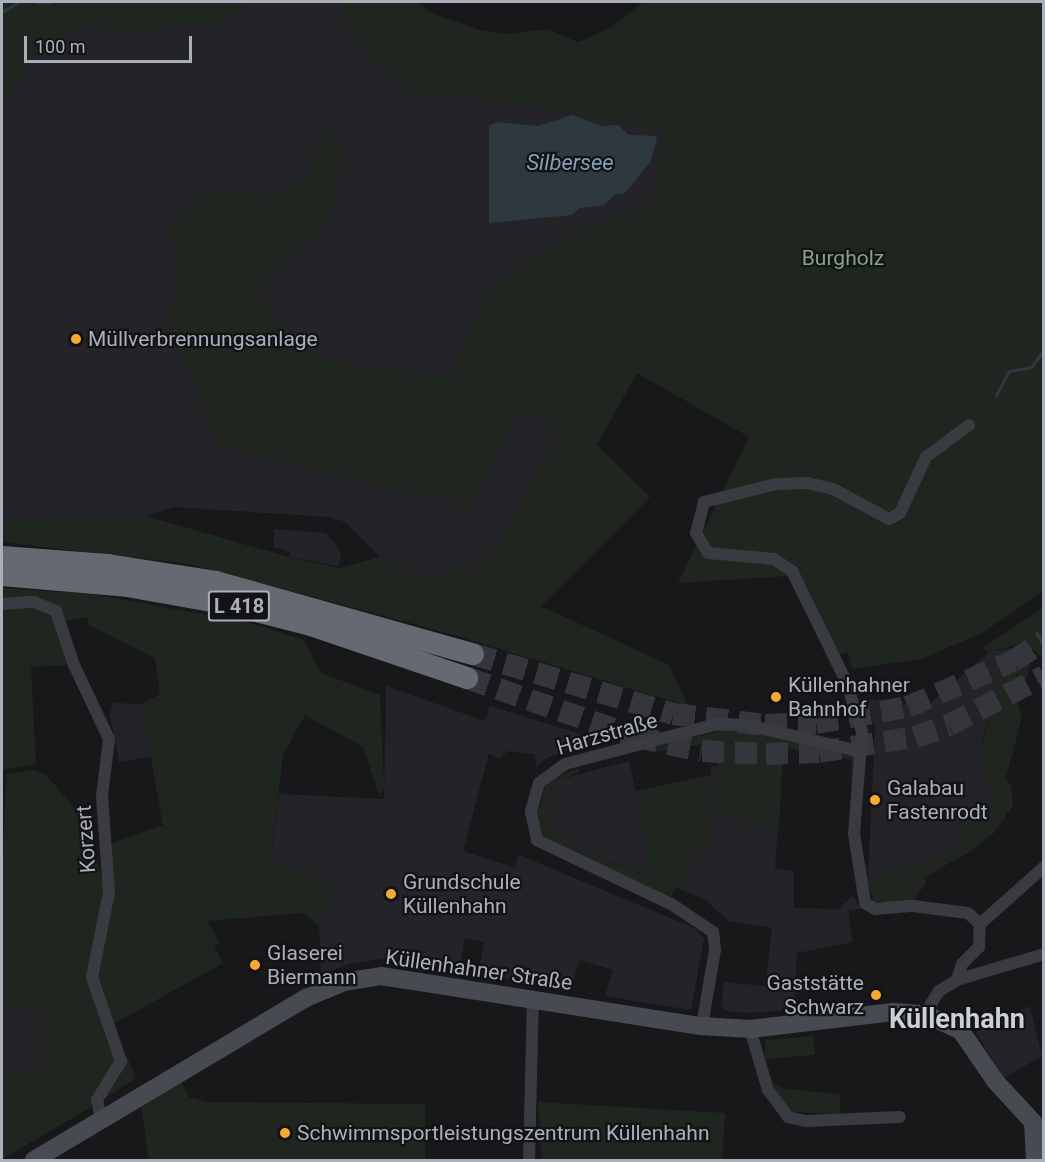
<!DOCTYPE html>
<meta charset="utf-8">
<style>
body{margin:0}
#map{position:relative;width:1045px;height:1162px;overflow:hidden;background:#18181b;font-family:Roboto,sans-serif}
div>[style]{position:absolute}
[style*='--x']{left:calc(var(--x)*1px);top:calc(var(--y)*1px);width:calc(var(--w)*1px);rotate:calc(var(--a)*1deg)}
.built>*{inset:0;background:#242428}
.green>*{inset:0;background:#1e261f}
.water>*{inset:0;background:#2e383f}
.stream>*{height:3px;margin:-1.5px;padding:0 1.5px;transform-origin:1.5px;border-radius:1.5px;background:#2e383f}
.highway-tunnel>*{height:22px;margin-top:-11px;transform-origin:0;background:repeating-linear-gradient(90deg,#35363b 0 22px,transparent 0 33px)}
.street>*{height:12px;margin:-6px;padding:0 6px;transform-origin:6px;border-radius:6px;background:#393b40}
.secondary>*{height:18px;margin:-9px;padding:0 9px;transform-origin:9px;border-radius:9px;background:#474a50}
.highway>*{height:22px;margin:-11px;padding:0 11px;transform-origin:11px;border-radius:11px;background:#656971}
.dots>*{width:16px;height:16px;translate:-50% -50%;box-sizing:border-box;border:3px solid #131316;border-radius:50%}
span{translate:-50% -50%;white-space:nowrap;text-align:center;line-height:1.15;-webkit-text-stroke:4.5px #131316;paint-order:stroke}
.shield-label span{padding:2px 4px;background:#131316;border:2px solid;border-radius:4px;-webkit-text-stroke-width:0}
.shield-label{font-size:20px;color:#aab0ba;font-weight:700}
.park-label{font-size:21px;color:#81a681}
.poi-label{font-size:21px;color:#aab0ba}
.left{translate:0 -50%;text-align:left}
.right{translate:-100% -50%;text-align:right}
.street-label{font-size:21px;color:#aab0ba}
.water-label{font-size:22px;color:#81a0b6;font-style:italic}
.district-label{font-size:27px;color:#cbcfd6;font-weight:700}
.frame{position:absolute;inset:0;border:3px solid #aab0ba;pointer-events:none}
.scale{position:absolute;left:24px;top:36px;width:168px;height:27px;box-sizing:border-box;border:3px solid #aab0ba;border-top:0;padding-left:8px;font-size:18px;line-height:21px;white-space:nowrap;color:#aab0ba;-webkit-text-stroke:4px #131316;paint-order:stroke}
</style>
<div id="map">
<div class="built">
<i style="clip-path:polygon(250px 2px,342px 2px,351px 31px,371px 58px,412px 94px,510px 102px,663px 130px,651px 205px,578px 230px,485px 292px,453px 377px,319px 360px,254px 292px,330px 222px,343px 151px,328px 130px,304px 178px,272px 196px,209px 190px,168px 225px,179px 256px,177px 285px,168px 320px,424px 497px,454px 493px,521px 411px,561px 432px,504px 536px,474px 577px,452px 562px,439px 579px,408px 573px,380px 557px,345px 522px,329px 517px,174px 507px,146px 516px,2px 521px,2px 104px,35px 54px,62px 45px,72px 27px,156px 31px,168px 23px,218px 25px)"></i>
<i style="clip-path:polygon(274px 529px,326px 533px,341px 552px,339px 566px,289px 557px,291px 552px,274px 547px)"></i>
<i style="clip-path:polygon(1012px 648px,982px 740px,987px 763px,1011px 785px,1013px 805px,993px 834px,924px 878px,926px 883px,913px 900px,868px 883px,875px 726px,865px 699px,927px 706px,989px 652px)"></i>
<i style="clip-path:polygon(386px 686px,485px 721px,490px 706px,596px 739px,544px 759px,536px 768px,535px 754px,508px 751px,499px 759px,489px 753px,463px 851px,515px 868px,519px 855px,694px 928px,704px 939px,691px 1010px,605px 996px,613px 970px,580px 960px,570px 989px,478px 974px,484px 942px,465px 938px,459px 970px,388px 958px,348px 964px,321px 975px,319px 925px,325px 903px,271px 859px,279px 794px,384px 799px)"></i>
<i style="clip-path:polygon(113px 703px,141px 704px,154px 756px,119px 762px,110px 714px)"></i>
<i style="clip-path:polygon(629px 761px,654px 879px,567px 844px,553px 834px,545px 818px,546px 796px,558px 780px)"></i>
<i style="clip-path:polygon(711px 766px,782px 770px,775px 868px,794px 871px,794px 908px,838px 909px,853px 896px,861px 909px,848px 910px,853px 942px,797px 953px,794px 1010px,745px 1013px,726px 1011px,721px 1005px,724px 982px,765px 986px,772px 928px,729px 921px,704px 899px,684px 891px,694px 850px,710px 849px)"></i>
<i style="clip-path:polygon(2px 884px,8px 1008px,44px 1009px,44px 1071px,2px 1071px)"></i>
<i style="clip-path:polygon(1030px 1006px,1042px 1056px,1004px 1078px,976px 1032px)"></i>
</div>
<div class="green">
<i style="clip-path:polygon(2px 2px,250px 2px,218px 25px,168px 23px,157px 31px,73px 27px,62px 45px,35px 54px,2px 104px)"></i>
<i style="clip-path:polygon(342px 2px,418px 2px,433px 14px,483px 31px,508px 34px,547px 29px,578px 42px,610px 28px,644px 2px,1043px 2px,1043px 591px,984px 632px,922px 659px,852px 669px,848px 652px,836px 655px,789px 576px,678px 583px,749px 437px,637px 373px,597px 445px,650px 497px,541px 606px,669px 665px,688px 706px,454px 635px,190px 564px,2px 542px,2px 521px,146px 516px,292px 558px,340px 568px,380px 557px,408px 573px,439px 579px,452px 562px,474px 576px,504px 536px,561px 432px,521px 411px,465px 514px,454px 493px,424px 497px,219px 445px,168px 320px,177px 285px,179px 256px,168px 225px,209px 190px,272px 196px,304px 178px,328px 130px,343px 151px,330px 222px,254px 292px,319px 360px,453px 377px,485px 292px,578px 230px,651px 205px,663px 130px,510px 102px,412px 94px,371px 58px,351px 31px)"></i>
<i style="clip-path:polygon(2px 588px,91px 594px,247px 622px,304px 640px,321px 673px,380px 695px,384px 787px,379px 796px,363px 747px,305px 715px,283px 755px,271px 858px,334px 885px,319px 925px,304px 913px,207px 921px,220px 942px,214px 946px,223px 963px,112px 1025px,95px 978px,111px 910px,109px 844px,163px 825px,141px 704px,160px 694px,155px 658px,89px 625px,87px 617px,59px 622px,71px 665px,31px 667px,36px 764px,2px 770px)"></i>
<i style="clip-path:polygon(1043px 608px,1043px 657px,1024px 643px,989px 652px,982px 648px)"></i>
<i style="clip-path:polygon(1007px 653px,1031px 653px,1027px 677px,1014px 693px,1022px 717px,1006px 778px,1010px 804px,992px 834px,967px 854px,923px 877px,911px 902px,874px 902px,863px 868px,867px 866px,868px 879px,960px 851px,963px 829px,993px 802px,981px 750px)"></i>
<i style="clip-path:polygon(735px 727px,856px 756px,851px 791px,852px 760px,783px 748px,779px 829px,718px 812px,717px 747px,710px 743px,655px 752px,656px 747px)"></i>
<i style="clip-path:polygon(578px 768px,580px 772px,558px 780px,546px 796px,549px 827px,567px 844px,653px 879px,635px 791px,711px 775px,710px 850px,694px 850px,684px 891px,676px 888px,671px 897px,557px 846px,541px 834px,537px 813px,547px 782px)"></i>
<i style="clip-path:polygon(33px 770px,46px 775px,94px 830px,89px 833px,104px 887px,93px 955px,116px 1060px,90px 1108px,2px 1159px,2px 1071px,44px 1071px,44px 1009px,7px 1008px,2px 884px,6px 774px)"></i>
<i style="clip-path:polygon(813px 1036px,815px 1055px,765px 1059px,765px 1040px)"></i>
<i style="clip-path:polygon(126px 1055px,136px 1078px,101px 1101px,117px 1080px)"></i>
<i style="clip-path:polygon(181px 1081px,189px 1097px,207px 1102px,425px 1104px,425px 1160px,149px 1160px,141px 1106px)"></i>
<i style="clip-path:polygon(773px 1084px,785px 1089px,840px 1094px,840px 1114px,793px 1112px,777px 1095px)"></i>
<i style="clip-path:polygon(538px 1102px,725px 1113px,722px 1160px,542px 1160px)"></i>
</div>
<div class="water">
<i style="clip-path:polygon(572px 115px,601px 126px,619px 125px,628px 135px,657px 136px,651px 161px,625px 193px,616px 194px,604px 205px,580px 208px,572px 215px,489px 223px,489px 126px,498px 122px,538px 126px)"></i>
</div>
<div class="stream">
<i style="--x:37;--y:2;--w:14;--a:0"></i>
<i style="--x:2;--y:12;--w:19;--a:-32"></i>
<i style="--x:996;--y:395;--w:27;--a:-62"></i>
<i style="--x:1009;--y:371;--w:22;--a:-10"></i>
<i style="--x:1031;--y:367;--w:21;--a:-53"></i>
</div>
<div class="highway-tunnel">
<i style="--x:473;--y:654;--w:209;--a:16.7"></i>
<i style="--x:673;--y:714;--w:93;--a:6.8"></i>
<i style="--x:765;--y:725;--w:51;--a:-2.2"></i>
<i style="--x:816;--y:723;--w:93;--a:-9.9"></i>
<i style="--x:908;--y:707;--w:115;--a:-23.7"></i>
<i style="--x:1013;--y:661;--w:37;--a:-33"></i>
<i style="--x:467;--y:678;--w:179;--a:19.2"></i>
<i style="--x:636;--y:737;--w:67;--a:12"></i>
<i style="--x:702;--y:751;--w:64;--a:2.7"></i>
<i style="--x:766;--y:754;--w:53;--a:-2.2"></i>
<i style="--x:819;--y:752;--w:97;--a:-8.9"></i>
<i style="--x:915;--y:737;--w:36;--a:-19"></i>
<i style="--x:949;--y:725;--w:107;--a:-27.3"></i>
</div>
<div class="street">
<i style="--x:969;--y:425;--w:54;--a:143.3"></i>
<i style="--x:926;--y:457;--w:62;--a:114.9"></i>
<i style="--x:900;--y:513;--w:13;--a:151"></i>
<i style="--x:889;--y:519;--w:64;--a:-151.8"></i>
<i style="--x:833;--y:489;--w:26;--a:-167"></i>
<i style="--x:808;--y:483;--w:32;--a:178"></i>
<i style="--x:776;--y:484;--w:74;--a:166"></i>
<i style="--x:704;--y:502;--w:32;--a:104"></i>
<i style="--x:696;--y:533;--w:23;--a:59"></i>
<i style="--x:708;--y:553;--w:66;--a:5.2"></i>
<i style="--x:774;--y:559;--w:22;--a:34"></i>
<i style="--x:792;--y:571;--w:123;--a:63.9"></i>
<i style="--x:846;--y:681;--w:53;--a:72.6"></i>
<i style="--x:862;--y:732;--w:102;--a:94.5"></i>
<i style="--x:854;--y:834;--w:70;--a:80.9"></i>
<i style="--x:865;--y:903;--w:12;--a:31"></i>
<i style="--x:875;--y:909;--w:38;--a:-5"></i>
<i style="--x:913;--y:906;--w:55;--a:7.3"></i>
<i style="--x:968;--y:913;--w:16;--a:43"></i>
<i style="--x:2;--y:604;--w:32;--a:-4"></i>
<i style="--x:34;--y:602;--w:24;--a:22"></i>
<i style="--x:56;--y:611;--w:57;--a:71.6"></i>
<i style="--x:74;--y:665;--w:82;--a:64.7"></i>
<i style="--x:109;--y:739;--w:57;--a:97"></i>
<i style="--x:102;--y:796;--w:96;--a:85.8"></i>
<i style="--x:109;--y:892;--w:87;--a:101.3"></i>
<i style="--x:92;--y:977;--w:89;--a:71"></i>
<i style="--x:121;--y:1061;--w:46;--a:121.6"></i>
<i style="--x:97;--y:1100;--w:19;--a:78"></i>
<i style="--x:957;--y:980;--w:17;--a:-73"></i>
<i style="--x:962;--y:964;--w:24;--a:-45"></i>
<i style="--x:979;--y:947;--w:23;--a:-88"></i>
<i style="--x:980;--y:924;--w:86;--a:-41.7"></i>
<i style="--x:925;--y:1014;--w:27;--a:-59"></i>
<i style="--x:939;--y:991;--w:21;--a:-31"></i>
<i style="--x:957;--y:980;--w:91;--a:-16.6"></i>
<i style="--x:702;--y:1026;--w:77;--a:-80.3"></i>
<i style="--x:715;--y:950;--w:18;--a:-96"></i>
<i style="--x:713;--y:932;--w:48;--a:-146"></i>
<i style="--x:673;--y:905;--w:151;--a:-154.5"></i>
<i style="--x:537;--y:840;--w:30;--a:-102"></i>
<i style="--x:531;--y:811;--w:29;--a:-74"></i>
<i style="--x:539;--y:783;--w:32;--a:-36"></i>
<i style="--x:565;--y:764;--w:158;--a:-14.7"></i>
<i style="--x:718;--y:724;--w:30;--a:2"></i>
<i style="--x:748;--y:725;--w:117;--a:13.3"></i>
<i style="--x:750;--y:1029;--w:64;--a:73.6"></i>
<i style="--x:768;--y:1090;--w:34;--a:53"></i>
<i style="--x:788;--y:1117;--w:18;--a:13"></i>
<i style="--x:806;--y:1121;--w:94;--a:-2.4"></i>
<i style="--x:529;--y:1160;--w:160;--a:-88.6"></i>
</div>
<div class="secondary">
<i style="--x:34;--y:1160;--w:317;--a:-30.8"></i>
<i style="--x:306;--y:998;--w:41;--a:-22.8"></i>
<i style="--x:344;--y:982;--w:37;--a:-9"></i>
<i style="--x:381;--y:976;--w:325;--a:8.9"></i>
<i style="--x:702;--y:1026;--w:48;--a:3.6"></i>
<i style="--x:750;--y:1029;--w:144;--a:-6.8"></i>
<i style="--x:893;--y:1012;--w:32;--a:4"></i>
<i style="--x:925;--y:1014;--w:40;--a:25"></i>
<i style="--x:961;--y:1031;--w:62;--a:55.5"></i>
<i style="--x:996;--y:1082;--w:54;--a:47.2"></i>
<i style="--x:1033;--y:1122;--w:38;--a:87"></i>
</div>
<div class="highway">
<i style="--x:2;--y:557;--w:106;--a:4.3"></i>
<i style="--x:108;--y:565;--w:109;--a:8.9"></i>
<i style="--x:216;--y:582;--w:267;--a:15.7"></i>
<i style="--x:2;--y:575;--w:125;--a:5"></i>
<i style="--x:127;--y:586;--w:104;--a:10"></i>
<i style="--x:229;--y:604;--w:85;--a:14.4"></i>
<i style="--x:311;--y:625;--w:165;--a:18.8"></i>
</div>
<div class="dots">
<i style="left:76px;top:339px;background:#f6aa35"></i>
<i style="left:776px;top:697px;background:#f6aa35"></i>
<i style="left:875px;top:800px;background:#f6aa35"></i>
<i style="left:391px;top:894px;background:#f6aa35"></i>
<i style="left:255px;top:965px;background:#f6aa35"></i>
<i style="left:876px;top:995px;background:#f6aa35"></i>
<i style="left:285px;top:1133px;background:#f6aa35"></i>
</div>
<div class="shield-label">
<span style="left:239px;top:606px">L 418</span>
</div>
<div class="park-label">
<span style="left:843px;top:258px">Burgholz</span>
</div>
<div class="poi-label">
<span class="left" style="left:88px;top:339px">Müllverbrennungsanlage</span>
<span class="left" style="left:788px;top:697px">Küllenhahner<br>Bahnhof</span>
<span class="left" style="left:887px;top:800px">Galabau<br>Fastenrodt</span>
<span class="left" style="left:403px;top:894px">Grundschule<br>Küllenhahn</span>
<span class="left" style="left:267px;top:965px">Glaserei<br>Biermann</span>
<span class="right" style="left:864px;top:995px">Gaststätte<br>Schwarz</span>
<span class="left" style="left:297px;top:1133px">Schwimmsportleistungszentrum Küllenhahn</span>
</div>
<div class="street-label">
<span style="left:607px;top:734px;rotate:-16deg">Harzstraße</span>
<span style="left:86px;top:839px;rotate:-94deg">Korzert</span>
<span style="left:479px;top:970px;rotate:8deg">Küllenhahner Straße</span>
</div>
<div class="water-label">
<span style="left:570px;top:163px">Silbersee</span>
</div>
<div class="district-label">
<span style="left:957px;top:1020px">Küllenhahn</span>
</div>
<div class="frame"></div>
<div class="scale">100 m</div>
</div>
